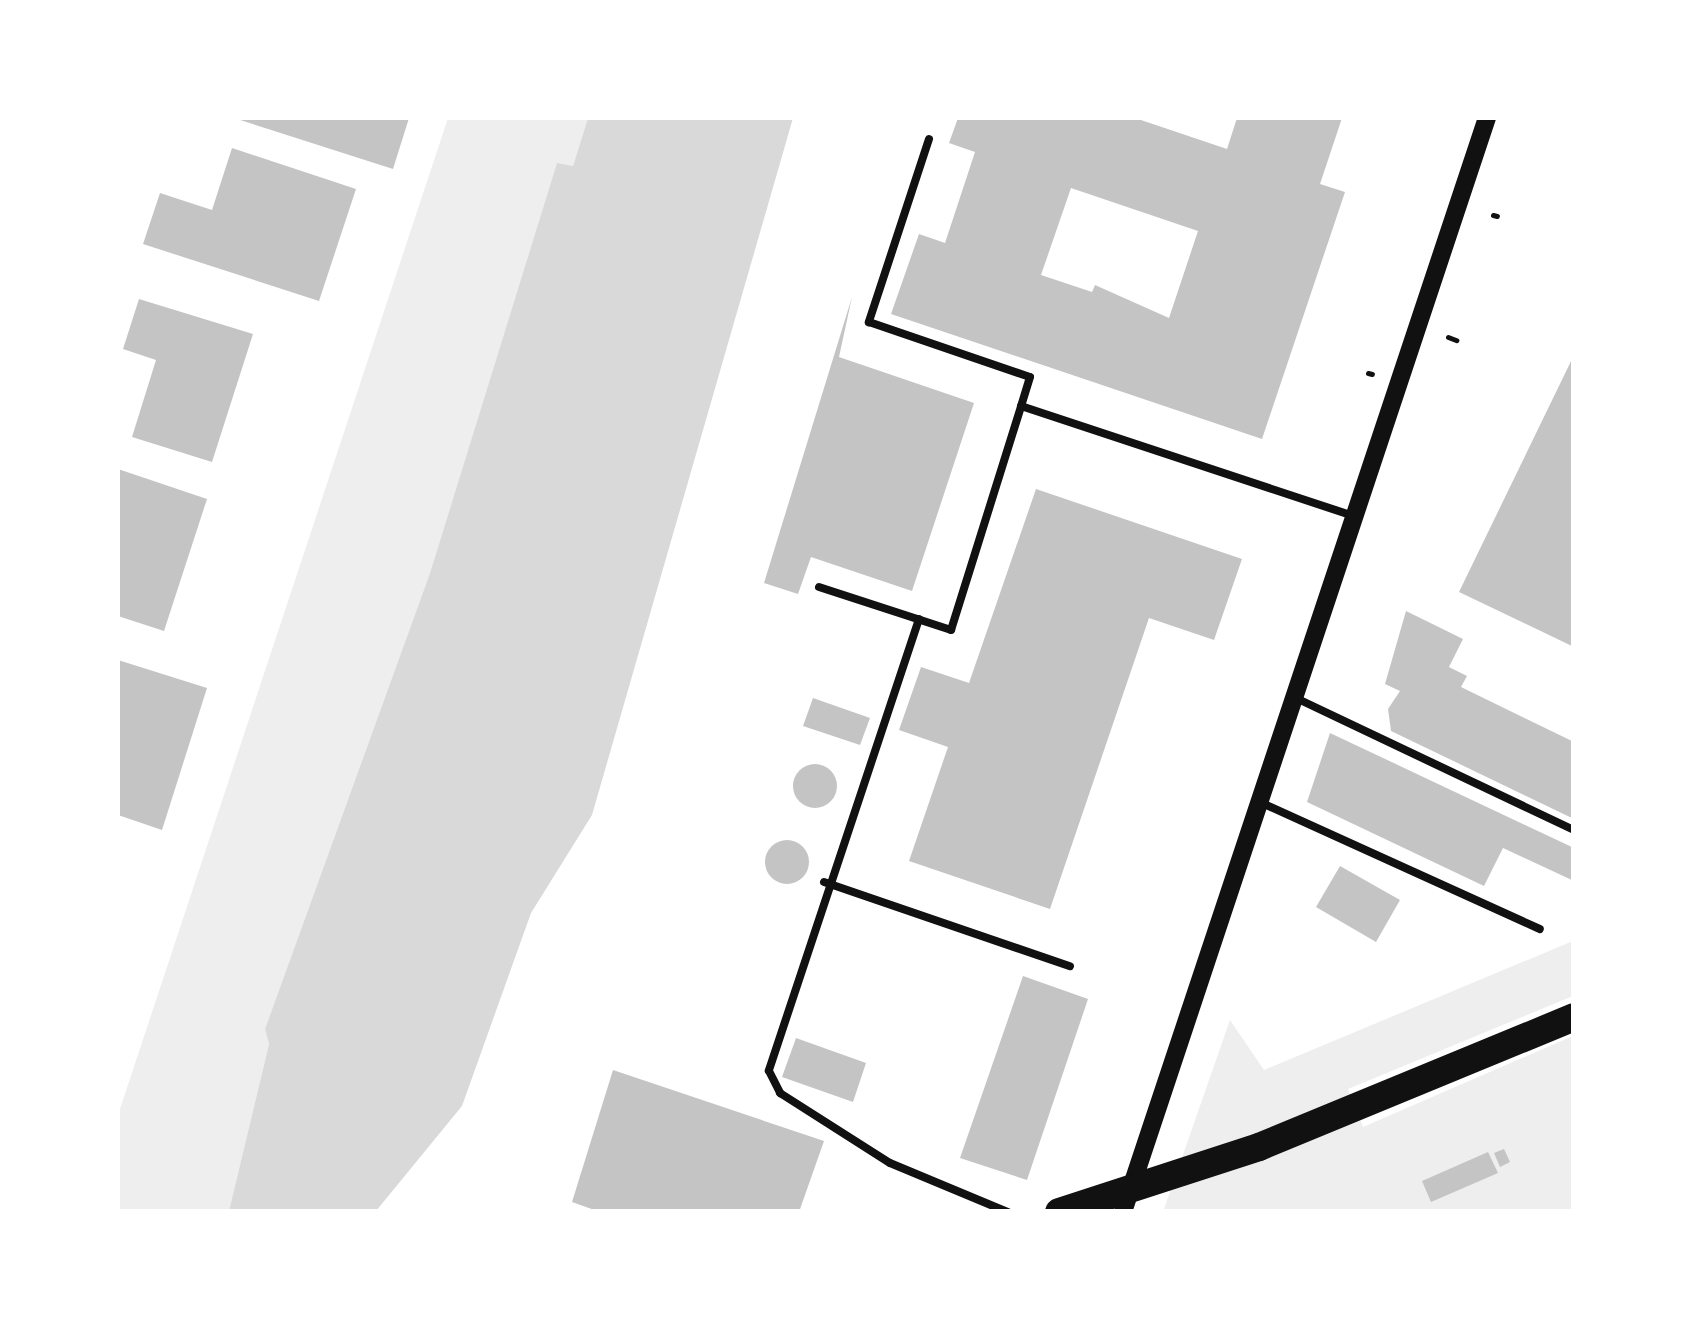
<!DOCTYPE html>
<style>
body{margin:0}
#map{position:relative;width:1691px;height:1329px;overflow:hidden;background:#fff;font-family:Spectral,serif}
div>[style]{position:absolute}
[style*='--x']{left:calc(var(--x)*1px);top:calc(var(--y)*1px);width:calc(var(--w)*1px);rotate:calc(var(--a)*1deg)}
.green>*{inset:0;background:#eee}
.water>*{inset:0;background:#d9d9d9}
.building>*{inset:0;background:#c4c4c4}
.round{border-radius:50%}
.path>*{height:5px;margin:-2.5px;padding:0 2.5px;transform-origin:2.5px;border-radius:2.5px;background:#111}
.service>*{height:8px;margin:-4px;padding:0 4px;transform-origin:4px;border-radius:4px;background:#111}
.tertiary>*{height:18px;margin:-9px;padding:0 9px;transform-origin:9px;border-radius:9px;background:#111}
.motorway>*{height:28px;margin:-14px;padding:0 14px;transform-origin:14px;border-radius:14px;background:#111}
span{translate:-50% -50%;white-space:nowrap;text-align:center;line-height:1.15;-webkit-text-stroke:10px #fff;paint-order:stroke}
.frame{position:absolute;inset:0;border:120px solid #fff;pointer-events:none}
</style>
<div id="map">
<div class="green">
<i style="clip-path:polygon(448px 118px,588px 118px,573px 166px,557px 164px,430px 573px,265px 1029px,269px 1044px,229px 1211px,118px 1212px,118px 1115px)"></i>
<i style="clip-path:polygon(1573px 941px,1573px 996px,1348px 1089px,1363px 1127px,1573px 1036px,1573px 1211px,1163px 1212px,1230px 1020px,1264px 1070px)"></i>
</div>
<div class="water">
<i style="clip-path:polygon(588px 118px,793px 118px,592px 815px,531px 913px,462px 1106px,376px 1211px,229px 1211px,269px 1044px,265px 1029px,430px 573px,557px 163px,573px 166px)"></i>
</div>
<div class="building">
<i style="clip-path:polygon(234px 118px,409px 118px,393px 169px)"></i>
<i style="clip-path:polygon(evenodd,958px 118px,1135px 118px,1227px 149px,1237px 118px,1342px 118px,1320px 184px,1345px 192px,1262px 439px,891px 314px,919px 234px,945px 243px,975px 152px,949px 143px,958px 118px,1071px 188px,1198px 231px,1169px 318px,1095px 285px,1092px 292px,1041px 275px,1071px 188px)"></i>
<i style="clip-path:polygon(232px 148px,356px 189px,319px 301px,143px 244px,160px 193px,212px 210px)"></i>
<i style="clip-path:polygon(852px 297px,839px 357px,974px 403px,912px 591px,811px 557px,798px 594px,764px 583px)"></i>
<i style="clip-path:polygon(139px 299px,253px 334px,212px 462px,132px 437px,156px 360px,123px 349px)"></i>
<i style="clip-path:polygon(1574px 355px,1574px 647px,1459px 592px)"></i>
<i style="clip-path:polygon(118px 469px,207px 499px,164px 631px,118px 616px)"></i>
<i style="clip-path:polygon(1036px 489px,1242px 559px,1214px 640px,1149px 618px,1050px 909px,909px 861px,948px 747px,899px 730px,921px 667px,969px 683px)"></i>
<i style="clip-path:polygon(1406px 611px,1463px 639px,1449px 667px,1467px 676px,1461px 687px,1574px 742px,1574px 819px,1391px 731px,1388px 709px,1400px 691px,1385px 684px)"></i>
<i style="clip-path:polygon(118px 660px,207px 688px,162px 830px,118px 815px)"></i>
<i style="clip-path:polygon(813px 698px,870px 718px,860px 745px,803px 726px)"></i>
<i style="clip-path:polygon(1330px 733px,1574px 848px,1574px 881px,1503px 848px,1484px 886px,1307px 802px)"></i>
<i class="round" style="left:793px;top:764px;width:44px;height:44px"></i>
<i class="round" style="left:765px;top:840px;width:44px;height:44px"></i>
<i style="clip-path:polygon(1340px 866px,1400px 900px,1376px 942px,1316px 907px)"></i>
<i style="clip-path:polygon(1023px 976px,1088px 999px,1027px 1180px,960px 1158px)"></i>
<i style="clip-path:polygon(796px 1038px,866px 1063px,853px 1102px,782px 1077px)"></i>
<i style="clip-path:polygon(613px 1070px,824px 1141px,799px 1212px,600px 1212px,572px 1202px)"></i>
<i style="clip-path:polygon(1504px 1149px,1510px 1162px,1500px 1167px,1494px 1153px)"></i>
<i style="clip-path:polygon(1488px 1152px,1498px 1173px,1431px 1202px,1422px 1181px)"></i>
</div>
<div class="path">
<i style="--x:1493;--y:215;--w:4;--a:14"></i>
<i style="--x:1448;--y:337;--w:9;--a:21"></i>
<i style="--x:1368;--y:373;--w:4;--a:14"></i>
</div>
<div class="service">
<i style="--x:929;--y:139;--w:193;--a:108.2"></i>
<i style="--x:869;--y:322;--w:170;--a:18.9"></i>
<i style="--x:1030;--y:377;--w:30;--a:107"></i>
<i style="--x:1021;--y:406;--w:351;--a:18.3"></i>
<i style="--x:819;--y:587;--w:139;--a:18"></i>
<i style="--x:951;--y:630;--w:235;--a:-72.6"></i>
<i style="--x:919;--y:619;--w:476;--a:108.4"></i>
<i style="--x:769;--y:1071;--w:25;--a:63"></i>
<i style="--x:780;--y:1093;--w:130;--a:32.5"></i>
<i style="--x:890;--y:1163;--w:128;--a:22.6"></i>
<i style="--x:1298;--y:699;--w:306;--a:25.4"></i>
<i style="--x:1262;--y:803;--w:305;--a:24.4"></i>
<i style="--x:824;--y:882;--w:260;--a:18.9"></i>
</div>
<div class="tertiary">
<i style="--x:1123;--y:1212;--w:1153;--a:-71.6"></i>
</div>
<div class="motorway">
<i style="--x:1059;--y:1212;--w:210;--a:-18"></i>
<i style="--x:1259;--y:1147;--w:341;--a:-22.4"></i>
</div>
<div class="frame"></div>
</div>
